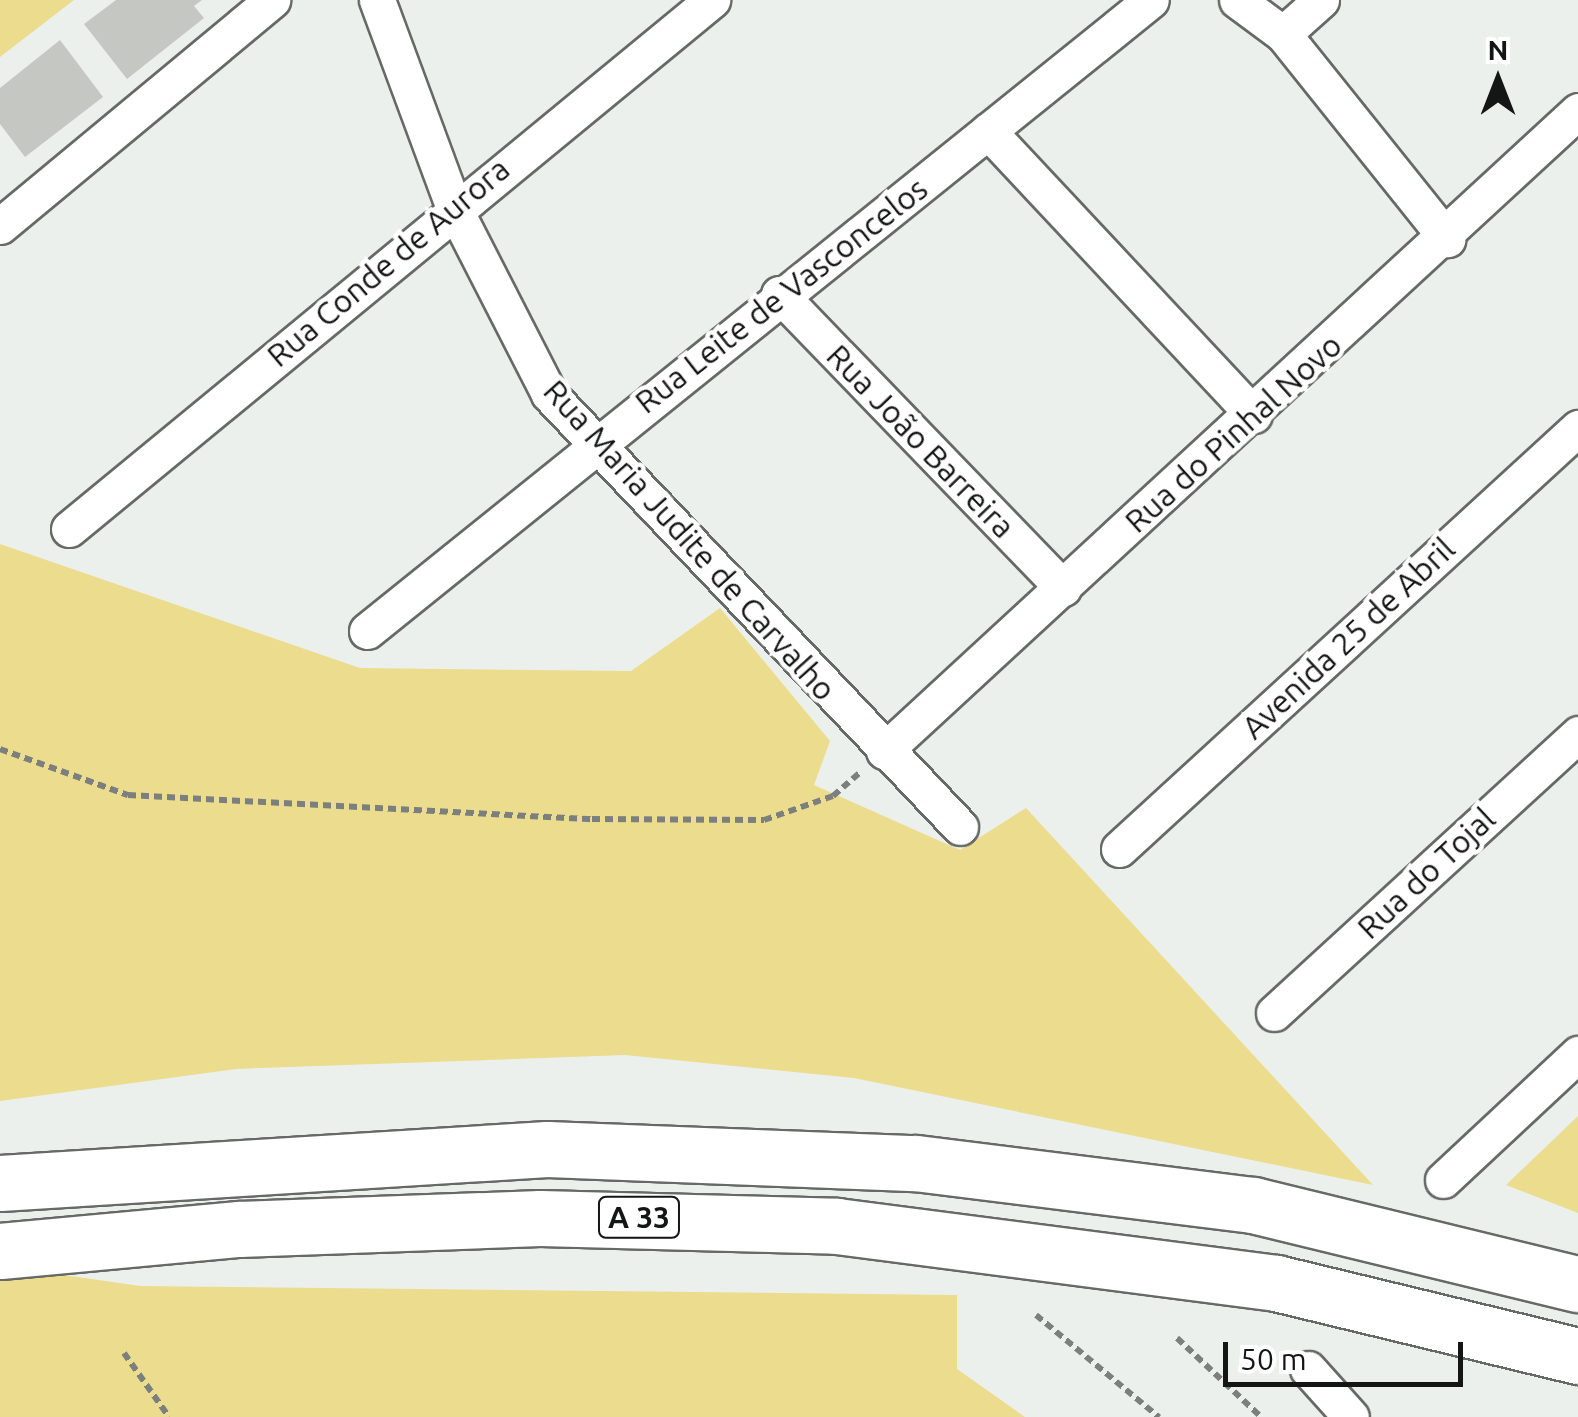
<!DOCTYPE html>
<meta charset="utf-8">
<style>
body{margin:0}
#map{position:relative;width:1578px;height:1417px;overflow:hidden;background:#ebf0ed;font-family:Ubuntu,sans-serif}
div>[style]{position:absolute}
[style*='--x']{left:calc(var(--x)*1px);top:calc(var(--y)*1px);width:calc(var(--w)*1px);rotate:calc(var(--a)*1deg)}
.green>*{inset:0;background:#ecdc8d}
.building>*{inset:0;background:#c5c7c3}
.path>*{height:6px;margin-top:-3px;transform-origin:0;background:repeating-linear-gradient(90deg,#7b7f7d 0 8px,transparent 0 13px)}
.roads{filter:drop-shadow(2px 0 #666a67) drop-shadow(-2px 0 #666a67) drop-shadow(0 2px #666a67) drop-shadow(0 -2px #666a67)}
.minor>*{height:35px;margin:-17.5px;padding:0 17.5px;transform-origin:17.5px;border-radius:17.5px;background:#fff}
.motorway>*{height:55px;margin:-27.5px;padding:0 27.5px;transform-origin:27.5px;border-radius:27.5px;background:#fff}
span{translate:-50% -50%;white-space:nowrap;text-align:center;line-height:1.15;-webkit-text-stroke:9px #fff;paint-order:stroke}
.shield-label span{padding:2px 8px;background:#fff;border:2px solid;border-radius:8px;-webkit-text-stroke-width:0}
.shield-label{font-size:30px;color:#141615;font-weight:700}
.street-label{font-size:32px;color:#141615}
.north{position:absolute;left:1448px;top:30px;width:100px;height:100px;-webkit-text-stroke:8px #fff;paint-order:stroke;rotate:0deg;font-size:28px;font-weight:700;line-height:40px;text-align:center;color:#141615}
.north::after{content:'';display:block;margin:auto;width:35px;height:45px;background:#141615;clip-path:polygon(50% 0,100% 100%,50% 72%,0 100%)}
.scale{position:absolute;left:1223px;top:1342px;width:240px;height:45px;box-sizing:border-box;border:5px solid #141615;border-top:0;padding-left:12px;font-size:30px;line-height:35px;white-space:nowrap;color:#141615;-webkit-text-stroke:8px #fff;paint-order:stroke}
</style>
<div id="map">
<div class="green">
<i style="clip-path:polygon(0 0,74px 0,0 57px)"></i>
<i style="clip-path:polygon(0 544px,360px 668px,631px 671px,720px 608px,830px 741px,814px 785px,960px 850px,1026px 808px,1373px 1185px,854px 1078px,625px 1055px,236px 1069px,0 1101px)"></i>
<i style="clip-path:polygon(1578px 1116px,1578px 1213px,1506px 1185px)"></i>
<i style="clip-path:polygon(36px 1271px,140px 1286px,957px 1295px,957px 1369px,1025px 1417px,0 1417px,0 1275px)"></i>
</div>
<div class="building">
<i style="clip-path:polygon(116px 0,202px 0,194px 6px,204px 18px,127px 79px,84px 24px)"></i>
<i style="clip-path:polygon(60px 40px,103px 97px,25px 157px,0 124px,0 88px)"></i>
</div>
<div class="path">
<i style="--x:0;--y:749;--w:136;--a:19.8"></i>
<i style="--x:128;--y:795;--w:465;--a:3"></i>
<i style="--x:592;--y:819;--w:172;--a:0.3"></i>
<i style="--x:764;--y:820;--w:73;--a:-19.2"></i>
<i style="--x:833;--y:796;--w:38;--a:-41"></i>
<i style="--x:1036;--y:1315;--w:160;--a:39.7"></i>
<i style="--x:1177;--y:1338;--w:115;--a:43.2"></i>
<i style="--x:124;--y:1353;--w:78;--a:54.9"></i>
</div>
<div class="roads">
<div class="minor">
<i style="--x:377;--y:0;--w:220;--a:69.7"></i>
<i style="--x:453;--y:206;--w:211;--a:62.9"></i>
<i style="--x:549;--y:394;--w:597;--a:46.49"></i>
<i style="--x:1237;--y:0;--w:57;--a:36.5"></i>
<i style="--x:1283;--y:34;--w:263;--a:51.3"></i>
<i style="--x:1283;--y:34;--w:51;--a:-41.8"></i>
<i style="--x:988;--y:131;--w:389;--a:46.9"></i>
<i style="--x:0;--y:226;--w:354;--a:-39.7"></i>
<i style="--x:779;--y:294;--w:409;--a:46"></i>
<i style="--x:69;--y:529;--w:833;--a:-39.44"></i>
<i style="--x:367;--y:631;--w:1006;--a:-38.83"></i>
<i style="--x:884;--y:751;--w:944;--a:-42.68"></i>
<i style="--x:1119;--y:849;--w:623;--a:-42.53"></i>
<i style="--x:1274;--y:1013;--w:413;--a:-42.5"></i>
<i style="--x:1443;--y:1180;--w:185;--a:-43"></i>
<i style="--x:1308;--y:1369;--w:64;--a:48.1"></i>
</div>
<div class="motorway">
<i style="--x:0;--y:1183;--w:548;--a:-3.56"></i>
<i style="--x:547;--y:1149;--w:369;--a:2.2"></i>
<i style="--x:916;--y:1163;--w:340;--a:7.1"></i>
<i style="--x:1253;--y:1205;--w:334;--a:13.7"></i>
<i style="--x:0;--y:1251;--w:240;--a:-5.3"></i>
<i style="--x:239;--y:1229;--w:301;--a:-2.1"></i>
<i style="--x:540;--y:1218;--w:297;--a:1.5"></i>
<i style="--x:837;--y:1226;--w:443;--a:7.4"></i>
<i style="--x:1276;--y:1283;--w:311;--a:13.6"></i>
</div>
</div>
<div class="shield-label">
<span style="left:639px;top:1217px">A 33</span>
</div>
<div class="street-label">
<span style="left:388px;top:262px;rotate:-40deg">Rua Conde de Aurora</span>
<span style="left:781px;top:295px;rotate:-38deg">Rua Leite de Vasconcelos</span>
<span style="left:1233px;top:433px;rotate:-42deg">Rua do Pinhal Novo</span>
<span style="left:921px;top:441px;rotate:46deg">Rua João Barreira</span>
<span style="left:690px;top:540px;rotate:48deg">Rua Maria Judite de Carvalho</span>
<span style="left:1348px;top:638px;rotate:-43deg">Avenida 25 de Abril</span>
<span style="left:1426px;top:873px;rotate:-43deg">Rua do Tojal</span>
</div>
<div class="north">N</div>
<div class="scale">50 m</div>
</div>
